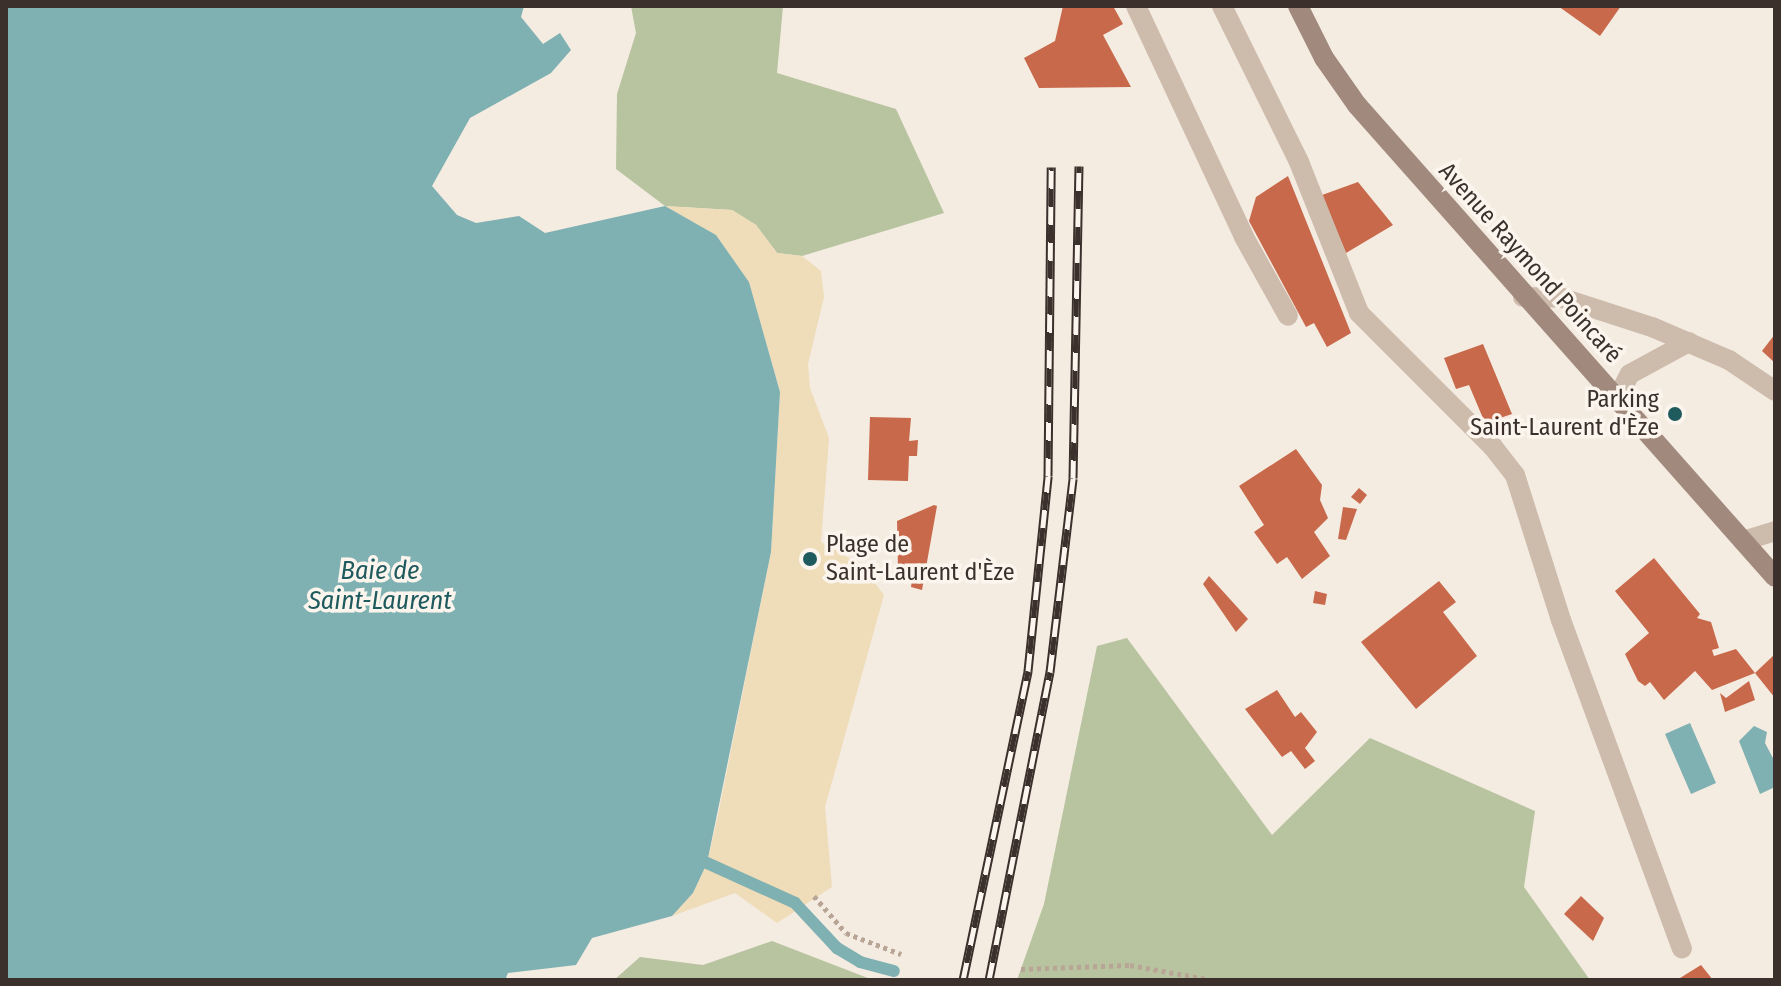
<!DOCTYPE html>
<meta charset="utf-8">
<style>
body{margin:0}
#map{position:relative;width:1781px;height:986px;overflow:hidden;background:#f4ebe1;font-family:"Fira Sans Condensed",sans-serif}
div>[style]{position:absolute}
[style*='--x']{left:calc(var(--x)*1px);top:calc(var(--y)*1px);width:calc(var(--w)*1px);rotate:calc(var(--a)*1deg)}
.green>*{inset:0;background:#b8c4a0}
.sand>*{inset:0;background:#efdcb8}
.water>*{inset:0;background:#7fb0b2}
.stream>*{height:12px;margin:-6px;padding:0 6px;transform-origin:6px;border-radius:6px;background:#7fb0b2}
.building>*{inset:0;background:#c8694b}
.path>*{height:5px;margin-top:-2.5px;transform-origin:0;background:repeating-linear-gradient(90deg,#b9a596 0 4px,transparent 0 8px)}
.service>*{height:20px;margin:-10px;padding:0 10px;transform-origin:10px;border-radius:10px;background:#cdbbac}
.secondary>*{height:20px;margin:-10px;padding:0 10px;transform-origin:10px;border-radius:10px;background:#a18a7d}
.rail>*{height:9px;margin-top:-4.5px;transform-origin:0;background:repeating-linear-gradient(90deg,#fbf5ee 0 18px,#3b302b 0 36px);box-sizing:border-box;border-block:2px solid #3b302b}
.dots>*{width:22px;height:22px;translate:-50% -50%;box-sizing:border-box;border:4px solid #fbf5ee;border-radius:50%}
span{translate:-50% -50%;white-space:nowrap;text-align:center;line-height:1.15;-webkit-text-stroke:7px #fbf5ee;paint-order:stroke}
.street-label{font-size:24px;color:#3b302b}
.poi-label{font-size:24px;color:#3b302b}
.right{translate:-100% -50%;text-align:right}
.left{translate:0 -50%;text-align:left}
.water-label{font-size:26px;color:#1f5a5e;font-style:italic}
.frame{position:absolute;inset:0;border:8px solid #3b302b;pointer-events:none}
</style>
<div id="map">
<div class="green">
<i style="clip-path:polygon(631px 6px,783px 6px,777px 73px,896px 109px,944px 213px,802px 256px,777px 253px,756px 225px,732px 210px,665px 206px,616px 169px,617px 94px,636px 33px)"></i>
<i style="clip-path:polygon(1127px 638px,1272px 835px,1370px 738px,1535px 811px,1524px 887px,1590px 980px,1017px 980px,1044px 904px,1097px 646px)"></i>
<i style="clip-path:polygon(772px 941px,873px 980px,614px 980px,640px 957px,703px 965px)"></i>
</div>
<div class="sand">
<i style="clip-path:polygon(665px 206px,732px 210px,756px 225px,777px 253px,802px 256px,821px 271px,824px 297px,808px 364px,810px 388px,829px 438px,821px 542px,861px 565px,884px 595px,825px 807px,832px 887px,777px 923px,735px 893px,672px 916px,693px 893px,707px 863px,718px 815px,771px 552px,780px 392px,749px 282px,716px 235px)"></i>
</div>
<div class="water">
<i style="clip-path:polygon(6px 6px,524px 6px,521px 17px,543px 44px,560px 33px,571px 50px,551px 73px,470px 118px,432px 186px,457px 215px,476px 223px,519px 216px,545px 233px,665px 206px,716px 235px,749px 282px,780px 392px,771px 552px,707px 863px,693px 893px,672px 916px,592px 938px,576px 965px,508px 973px,505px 980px,6px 980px)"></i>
<i style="clip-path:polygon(1690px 723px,1716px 783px,1691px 794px,1665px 734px)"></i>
<i style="clip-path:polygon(1754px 726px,1767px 732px,1765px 743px,1775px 762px,1775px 787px,1760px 794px,1739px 741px)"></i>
</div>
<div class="stream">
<i style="--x:707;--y:863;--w:97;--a:24.4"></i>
<i style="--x:795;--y:903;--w:62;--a:47"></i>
<i style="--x:837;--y:948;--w:27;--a:31"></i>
<i style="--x:860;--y:962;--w:35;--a:15"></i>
</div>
<div class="building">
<i style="clip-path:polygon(1063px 6px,1113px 6px,1123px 24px,1103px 35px,1131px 87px,1039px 88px,1024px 58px,1055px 41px)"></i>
<i style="clip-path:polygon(1558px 6px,1621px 6px,1600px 36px)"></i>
<i style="clip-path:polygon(1288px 176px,1351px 333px,1327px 347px,1314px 323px,1306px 327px,1249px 221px,1256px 197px)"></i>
<i style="clip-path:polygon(1358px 182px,1393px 225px,1346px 253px,1322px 195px)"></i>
<i style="clip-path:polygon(1775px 334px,1775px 363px,1762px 351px)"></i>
<i style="clip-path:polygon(1483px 344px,1512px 414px,1485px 423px,1469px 385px,1456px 389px,1444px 358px)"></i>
<i style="clip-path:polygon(870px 417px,911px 418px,909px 441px,918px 440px,917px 456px,909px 456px,908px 481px,868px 480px)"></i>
<i style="clip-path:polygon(1296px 449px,1322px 485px,1320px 500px,1328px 518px,1314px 532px,1330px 556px,1302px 579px,1287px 557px,1277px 564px,1254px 532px,1264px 525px,1239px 486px)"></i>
<i style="clip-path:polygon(1359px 488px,1367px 495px,1360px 504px,1351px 497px)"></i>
<i style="clip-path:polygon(934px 505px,937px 506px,922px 590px,911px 587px,913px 572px,898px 569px,897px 521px)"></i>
<i style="clip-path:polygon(1343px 507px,1357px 509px,1346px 540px,1338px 539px)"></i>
<i style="clip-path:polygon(1654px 558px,1700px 614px,1697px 618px,1711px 622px,1719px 648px,1712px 650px,1714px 656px,1736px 649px,1755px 673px,1712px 690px,1695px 671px,1664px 700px,1650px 682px,1645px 686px,1638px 681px,1625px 654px,1649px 633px,1615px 591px)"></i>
<i style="clip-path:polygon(1209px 576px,1248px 619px,1236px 632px,1203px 584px)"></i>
<i style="clip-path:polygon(1439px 581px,1456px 602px,1443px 612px,1477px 656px,1416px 709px,1361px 642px)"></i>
<i style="clip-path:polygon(1315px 591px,1327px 594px,1325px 605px,1313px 603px)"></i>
<i style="clip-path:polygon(1775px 654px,1775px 698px,1755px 673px)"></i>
<i style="clip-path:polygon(1749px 681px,1755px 700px,1725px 712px,1720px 693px,1726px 698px)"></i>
<i style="clip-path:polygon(1277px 690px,1295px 717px,1301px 712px,1317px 732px,1305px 748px,1315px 761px,1305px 769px,1291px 751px,1282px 757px,1245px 709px)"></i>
<i style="clip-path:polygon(1581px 896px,1604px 918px,1593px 941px,1564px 914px)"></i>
<i style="clip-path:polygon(1701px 965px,1713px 980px,1680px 980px,1680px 978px)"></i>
</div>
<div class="path">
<i style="--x:814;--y:896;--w:49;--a:49.1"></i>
<i style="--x:846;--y:933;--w:59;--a:20.9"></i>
<i style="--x:1021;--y:969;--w:109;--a:-2.1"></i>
<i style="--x:1130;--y:965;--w:83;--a:10.4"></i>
</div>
<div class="service">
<i style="--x:1136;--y:6;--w:255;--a:64.9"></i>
<i style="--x:1244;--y:237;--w:90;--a:60.9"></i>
<i style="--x:1222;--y:6;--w:174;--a:63.7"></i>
<i style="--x:1299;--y:162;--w:162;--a:68.3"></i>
<i style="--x:1359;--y:313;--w:190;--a:45"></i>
<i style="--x:1493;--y:447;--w:36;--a:52"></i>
<i style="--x:1515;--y:475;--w:152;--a:72.4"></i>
<i style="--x:1561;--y:620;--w:350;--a:69.8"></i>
<i style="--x:1523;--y:297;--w:39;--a:1"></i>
<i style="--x:1562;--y:298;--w:95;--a:17.9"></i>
<i style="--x:1652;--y:327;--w:84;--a:23.2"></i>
<i style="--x:1729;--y:360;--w:55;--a:34"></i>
<i style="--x:1617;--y:399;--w:28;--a:-63"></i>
<i style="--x:1630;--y:374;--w:67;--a:-28.5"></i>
<i style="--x:1743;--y:541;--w:34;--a:-17"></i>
</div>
<div class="secondary">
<i style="--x:1298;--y:6;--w:58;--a:63.4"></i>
<i style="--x:1324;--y:58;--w:57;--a:54.9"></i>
<i style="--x:1357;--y:105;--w:630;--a:48.47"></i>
</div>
<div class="rail">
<i style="--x:963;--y:980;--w:316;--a:-78.1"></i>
<i style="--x:1028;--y:671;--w:196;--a:-84.1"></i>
<i style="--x:1048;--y:476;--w:309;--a:-89.4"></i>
<i style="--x:989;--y:980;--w:314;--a:-78.8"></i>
<i style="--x:1050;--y:672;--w:195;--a:-83.2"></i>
<i style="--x:1073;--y:478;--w:312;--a:-88.9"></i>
</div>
<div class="dots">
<i style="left:1675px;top:414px;background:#1f5a5e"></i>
<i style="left:810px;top:559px;background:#1f5a5e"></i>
</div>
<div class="street-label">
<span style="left:1530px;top:263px;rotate:48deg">Avenue Raymond Poincaré</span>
</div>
<div class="poi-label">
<span class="right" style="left:1659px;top:414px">Parking<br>Saint-Laurent d'Èze</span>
<span class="left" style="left:826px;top:559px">Plage de<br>Saint-Laurent d'Èze</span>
</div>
<div class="water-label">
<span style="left:380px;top:586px">Baie de<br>Saint-Laurent</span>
</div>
<div class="frame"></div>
</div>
